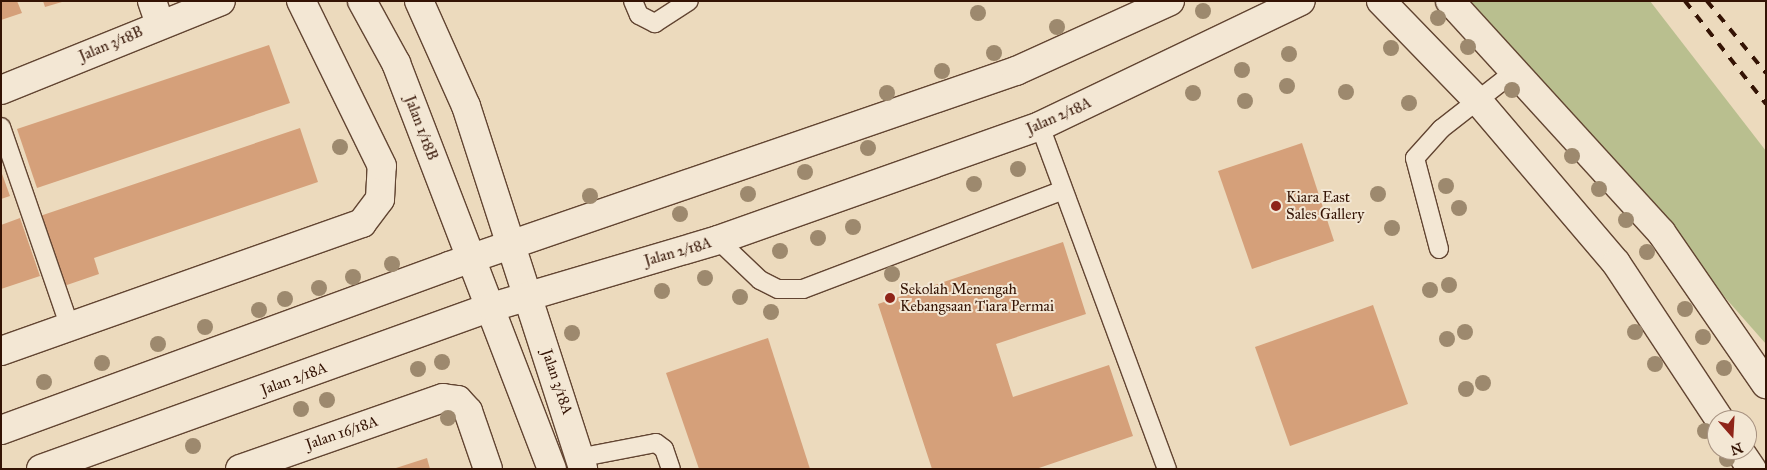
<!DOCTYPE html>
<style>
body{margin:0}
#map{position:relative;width:1767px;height:470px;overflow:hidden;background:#ecdabd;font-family:"IM FELL Great Primer",serif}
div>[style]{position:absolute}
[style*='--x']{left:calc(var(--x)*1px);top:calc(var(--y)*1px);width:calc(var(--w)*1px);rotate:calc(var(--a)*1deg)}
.green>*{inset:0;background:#b9bf8f}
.building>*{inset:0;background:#d5a07a}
.roads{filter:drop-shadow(1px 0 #624532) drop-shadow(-1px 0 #624532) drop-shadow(0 1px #624532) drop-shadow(0 -1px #624532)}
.service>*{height:18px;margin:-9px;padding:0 9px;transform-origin:9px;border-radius:9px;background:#f3e7d4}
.minor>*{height:28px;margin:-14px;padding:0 14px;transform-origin:14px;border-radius:14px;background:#f3e7d4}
.rail>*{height:4px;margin-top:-2px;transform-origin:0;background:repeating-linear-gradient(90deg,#341304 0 9px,transparent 0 18px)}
.trees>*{width:16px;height:16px;margin:-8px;border-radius:50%;background:#9d896e}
.dots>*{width:14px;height:14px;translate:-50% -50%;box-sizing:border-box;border:2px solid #f3e7d4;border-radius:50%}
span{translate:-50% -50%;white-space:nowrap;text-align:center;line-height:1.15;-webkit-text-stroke:4px #f3e7d4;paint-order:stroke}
.street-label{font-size:15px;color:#341304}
.poi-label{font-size:15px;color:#341304}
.left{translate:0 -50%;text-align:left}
.frame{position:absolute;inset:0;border:2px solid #341304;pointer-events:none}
.north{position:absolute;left:1707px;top:410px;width:50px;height:50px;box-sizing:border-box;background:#f3e7d4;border:1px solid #a79281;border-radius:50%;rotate:161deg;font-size:14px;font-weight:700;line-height:20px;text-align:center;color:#341304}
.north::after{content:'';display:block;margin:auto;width:18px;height:22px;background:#8f2418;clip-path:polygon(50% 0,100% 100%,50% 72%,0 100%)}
</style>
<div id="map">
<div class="green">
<i style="clip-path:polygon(1464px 1px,1650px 1px,1766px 151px,1766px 344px)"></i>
</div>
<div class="building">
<i style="clip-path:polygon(1px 1px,17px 1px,22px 13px,1px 20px)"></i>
<i style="clip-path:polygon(43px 1px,62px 1px,62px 2px,45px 7px)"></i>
<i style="clip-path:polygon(269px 45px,290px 103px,37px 188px,17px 129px)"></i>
<i style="clip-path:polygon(300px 128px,318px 182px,94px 258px,99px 274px,64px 286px,40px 216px)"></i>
<i style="clip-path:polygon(1302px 143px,1334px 241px,1252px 269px,1218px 171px)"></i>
<i style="clip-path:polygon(1px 171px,10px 196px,1px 199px)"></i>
<i style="clip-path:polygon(20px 218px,40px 276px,1px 289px,1px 225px)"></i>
<i style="clip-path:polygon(1063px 242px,1086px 314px,996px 344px,1013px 397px,1109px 365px,1133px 436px,1036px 469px,932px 469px,878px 304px)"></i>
<i style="clip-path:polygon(1373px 305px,1408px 404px,1290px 446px,1255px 347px)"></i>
<i style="clip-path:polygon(768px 338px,810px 469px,699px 469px,666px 373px)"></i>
<i style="clip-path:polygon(427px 458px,430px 469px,396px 469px,396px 468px)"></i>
</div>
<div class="roads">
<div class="service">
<i style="--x:633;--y:1;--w:15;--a:67"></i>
<i style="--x:639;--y:15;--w:18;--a:27"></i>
<i style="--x:655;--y:23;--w:40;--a:-32.9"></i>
<i style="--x:1040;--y:126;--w:366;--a:69.7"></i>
<i style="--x:1;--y:127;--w:212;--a:71"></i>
<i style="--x:718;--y:240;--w:58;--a:43.6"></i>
<i style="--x:760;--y:280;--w:20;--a:27"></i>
<i style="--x:778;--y:289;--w:25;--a:0"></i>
<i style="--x:803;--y:289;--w:278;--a:-20.8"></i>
<i style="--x:1439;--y:249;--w:94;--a:-104.8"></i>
<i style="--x:1415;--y:158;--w:39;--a:-48"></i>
<i style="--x:1441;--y:129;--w:93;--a:-38"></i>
<i style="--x:583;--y:457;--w:74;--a:-10.9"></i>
<i style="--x:656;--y:443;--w:10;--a:37"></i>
<i style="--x:664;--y:449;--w:21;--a:71"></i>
</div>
<div class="minor">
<i style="--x:152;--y:1;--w:24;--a:71"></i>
<i style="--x:362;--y:1;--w:71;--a:61.3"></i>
<i style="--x:396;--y:63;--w:435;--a:69"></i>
<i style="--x:419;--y:1;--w:115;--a:65.9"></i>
<i style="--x:466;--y:106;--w:381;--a:72.1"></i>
<i style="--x:1381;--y:1;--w:141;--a:45.9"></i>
<i style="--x:1479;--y:102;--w:211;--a:49.6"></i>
<i style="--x:1616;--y:263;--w:188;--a:56.5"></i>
<i style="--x:1450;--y:1;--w:313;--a:47.6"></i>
<i style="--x:1661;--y:232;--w:185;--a:55.4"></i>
<i style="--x:1;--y:90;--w:237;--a:-22"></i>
<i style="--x:1;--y:351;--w:383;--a:-19.5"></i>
<i style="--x:362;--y:223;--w:30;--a:-53"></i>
<i style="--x:380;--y:199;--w:33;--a:-87"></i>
<i style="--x:382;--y:166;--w:184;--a:-116.1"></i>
<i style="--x:1;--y:430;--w:477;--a:-20.1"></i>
<i style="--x:449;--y:266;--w:600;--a:-18.98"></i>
<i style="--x:1016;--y:71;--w:169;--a:-24.4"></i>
<i style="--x:1739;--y:450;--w:23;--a:56"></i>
<i style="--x:41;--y:469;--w:479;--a:-19.8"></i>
<i style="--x:492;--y:307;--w:236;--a:-16.5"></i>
<i style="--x:718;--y:240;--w:342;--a:-19.5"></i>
<i style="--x:1040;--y:126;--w:289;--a:-25.6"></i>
<i style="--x:240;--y:469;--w:215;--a:-19.3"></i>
<i style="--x:443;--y:398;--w:15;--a:8"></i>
<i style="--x:458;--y:400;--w:15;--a:48"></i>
<i style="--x:468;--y:411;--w:61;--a:71"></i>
</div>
</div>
<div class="rail">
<i style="--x:1685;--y:1;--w:131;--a:51.8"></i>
<i style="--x:1707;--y:1;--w:93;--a:50.7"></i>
</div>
<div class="trees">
<i style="left:1203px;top:11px"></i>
<i style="left:978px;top:13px"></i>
<i style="left:1438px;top:18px"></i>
<i style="left:1057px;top:27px"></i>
<i style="left:1468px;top:47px"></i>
<i style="left:1391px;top:48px"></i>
<i style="left:994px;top:53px"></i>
<i style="left:1289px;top:54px"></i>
<i style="left:1242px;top:70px"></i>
<i style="left:942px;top:71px"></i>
<i style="left:1287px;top:86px"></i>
<i style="left:1512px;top:90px"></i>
<i style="left:1346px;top:92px"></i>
<i style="left:887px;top:93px"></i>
<i style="left:1193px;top:93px"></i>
<i style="left:1245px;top:101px"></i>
<i style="left:1409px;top:103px"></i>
<i style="left:340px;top:147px"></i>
<i style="left:868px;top:148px"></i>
<i style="left:1572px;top:156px"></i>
<i style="left:1018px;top:169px"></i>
<i style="left:805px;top:172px"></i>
<i style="left:974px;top:184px"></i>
<i style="left:1446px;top:186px"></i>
<i style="left:1599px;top:189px"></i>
<i style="left:748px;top:194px"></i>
<i style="left:1378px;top:194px"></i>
<i style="left:590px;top:196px"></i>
<i style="left:1459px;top:208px"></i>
<i style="left:680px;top:214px"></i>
<i style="left:1626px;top:220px"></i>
<i style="left:853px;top:227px"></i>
<i style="left:1392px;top:228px"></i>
<i style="left:818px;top:238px"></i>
<i style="left:780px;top:251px"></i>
<i style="left:1647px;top:252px"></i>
<i style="left:392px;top:264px"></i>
<i style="left:892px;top:274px"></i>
<i style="left:353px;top:277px"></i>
<i style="left:705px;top:278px"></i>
<i style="left:1449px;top:285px"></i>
<i style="left:319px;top:288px"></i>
<i style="left:1430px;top:290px"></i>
<i style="left:662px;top:291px"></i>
<i style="left:740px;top:297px"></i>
<i style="left:285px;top:299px"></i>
<i style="left:1685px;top:309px"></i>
<i style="left:259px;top:310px"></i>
<i style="left:771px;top:312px"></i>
<i style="left:205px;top:327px"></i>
<i style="left:1465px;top:332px"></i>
<i style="left:1635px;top:332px"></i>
<i style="left:572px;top:333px"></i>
<i style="left:1703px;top:337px"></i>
<i style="left:1447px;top:339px"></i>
<i style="left:158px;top:344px"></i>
<i style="left:442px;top:362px"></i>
<i style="left:102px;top:363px"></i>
<i style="left:1655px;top:364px"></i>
<i style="left:1724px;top:368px"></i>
<i style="left:418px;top:369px"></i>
<i style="left:44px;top:382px"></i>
<i style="left:1483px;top:383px"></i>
<i style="left:1466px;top:389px"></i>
<i style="left:327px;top:400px"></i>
<i style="left:301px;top:409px"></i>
<i style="left:448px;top:418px"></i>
<i style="left:1705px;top:431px"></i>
<i style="left:193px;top:446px"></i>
<i style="left:1727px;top:459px"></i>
</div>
<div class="dots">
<i style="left:1276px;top:206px;background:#8f2418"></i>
<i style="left:890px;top:298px;background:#8f2418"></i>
</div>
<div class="street-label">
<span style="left:111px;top:44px;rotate:-23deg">Jalan 3/18B</span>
<span style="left:1059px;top:116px;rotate:-24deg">Jalan 2/18A</span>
<span style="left:421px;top:128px;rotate:69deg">Jalan 1/18B</span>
<span style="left:678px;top:252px;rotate:-16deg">Jalan 2/18A</span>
<span style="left:294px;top:379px;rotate:-20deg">Jalan 2/18A</span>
<span style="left:557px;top:382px;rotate:71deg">Jalan 3/18A</span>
<span style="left:342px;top:433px;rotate:-19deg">Jalan 16/18A</span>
</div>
<div class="poi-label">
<span class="left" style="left:1286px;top:206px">Kiara East<br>Sales Gallery</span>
<span class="left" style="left:900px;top:298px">Sekolah Menengah<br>Kebangsaan Tiara Permai</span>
</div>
<div class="frame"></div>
<div class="north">N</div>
</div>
